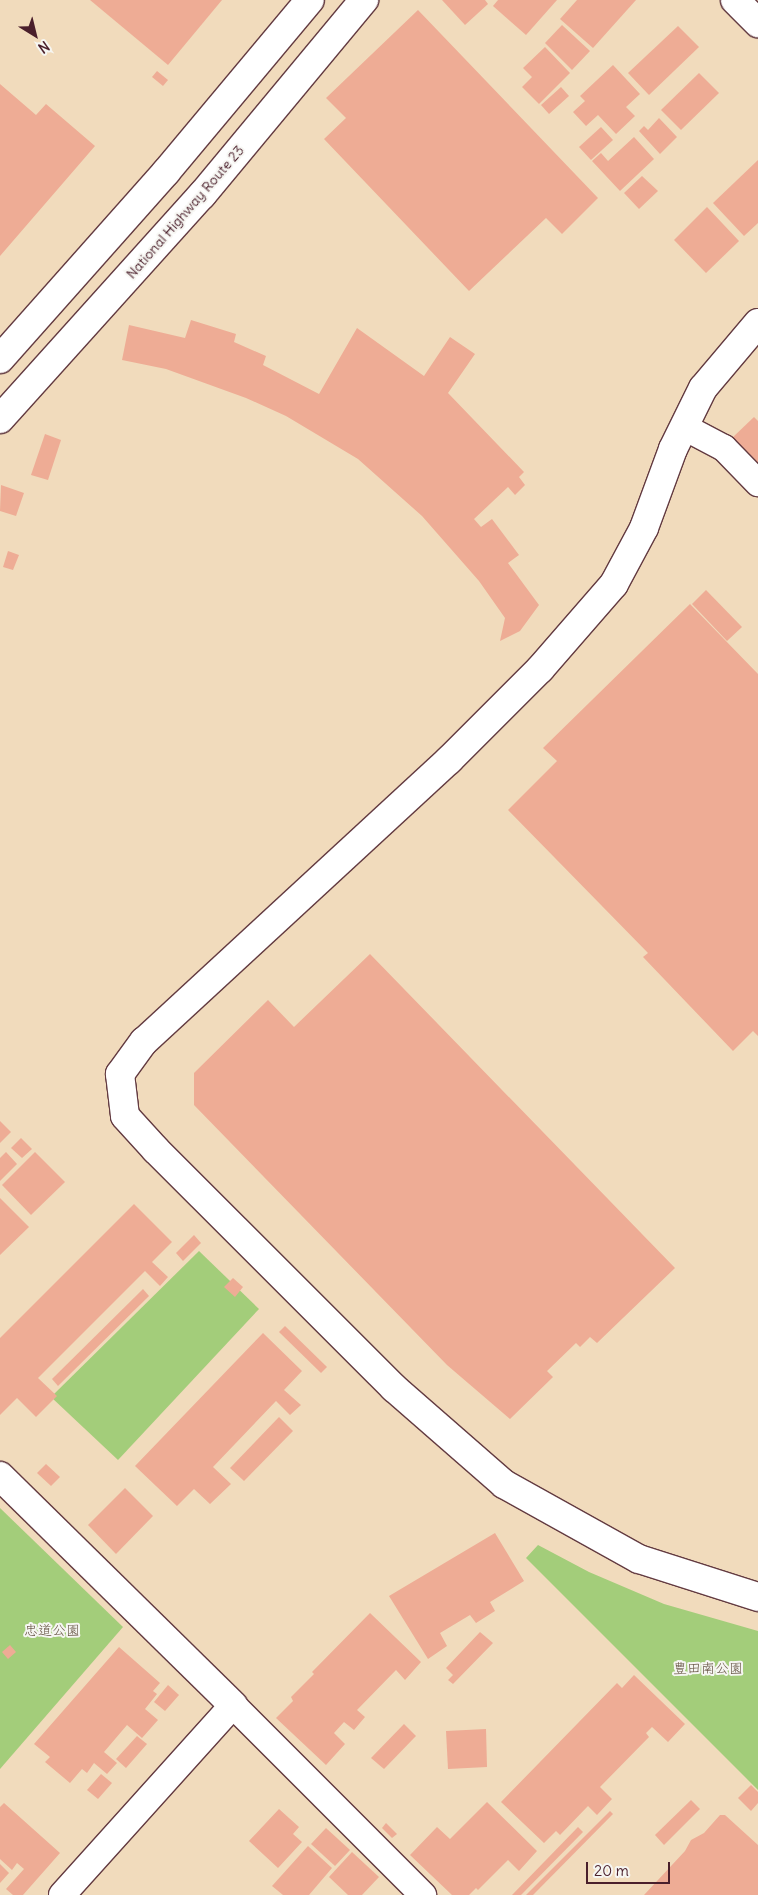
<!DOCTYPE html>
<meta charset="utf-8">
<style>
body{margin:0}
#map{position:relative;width:758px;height:1895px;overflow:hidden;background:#f1dbbc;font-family:Delius,"Klee One",sans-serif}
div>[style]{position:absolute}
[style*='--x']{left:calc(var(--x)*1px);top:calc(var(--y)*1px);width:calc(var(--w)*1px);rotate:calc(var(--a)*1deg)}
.green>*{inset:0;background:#a3cd7a}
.building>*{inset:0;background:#eeac95}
.roads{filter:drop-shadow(1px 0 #633b41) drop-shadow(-1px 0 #633b41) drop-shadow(0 1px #633b41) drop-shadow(0 -1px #633b41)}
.street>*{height:26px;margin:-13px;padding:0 13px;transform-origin:13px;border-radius:13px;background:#fff}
.secondary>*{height:28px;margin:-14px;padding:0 14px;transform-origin:14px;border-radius:14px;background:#fff}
.highway>*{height:28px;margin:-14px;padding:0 14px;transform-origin:14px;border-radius:14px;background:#fff}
span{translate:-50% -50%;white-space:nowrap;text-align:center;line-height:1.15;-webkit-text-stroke:4px #f6f6f2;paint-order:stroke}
.street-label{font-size:14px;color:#4a1f2b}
.park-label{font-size:14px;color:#655343}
.north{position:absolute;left:10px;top:10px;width:50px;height:50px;-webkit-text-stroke:4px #f6f6f2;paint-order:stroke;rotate:144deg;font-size:14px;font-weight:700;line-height:20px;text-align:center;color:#4a1f2b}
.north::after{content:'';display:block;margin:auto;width:18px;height:22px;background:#4a1f2b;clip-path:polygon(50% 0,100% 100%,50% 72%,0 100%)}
.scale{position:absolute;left:586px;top:1862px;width:84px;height:22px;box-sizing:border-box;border:2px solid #4a1f2b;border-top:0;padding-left:6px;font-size:15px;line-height:18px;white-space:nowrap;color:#4a1f2b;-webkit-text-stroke:4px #f6f6f2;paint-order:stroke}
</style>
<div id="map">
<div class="green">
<i style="clip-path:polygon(199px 1251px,259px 1309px,118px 1460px,51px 1397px)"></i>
<i style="clip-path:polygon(0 1508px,123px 1627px,0 1769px)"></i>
<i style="clip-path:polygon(538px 1545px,589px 1572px,664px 1604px,758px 1631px,758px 1790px,526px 1558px)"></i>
</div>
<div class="building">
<i style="clip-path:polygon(90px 0,222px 0,168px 65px)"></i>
<i style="clip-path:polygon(442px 0,485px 0,488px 4px,465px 25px)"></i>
<i style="clip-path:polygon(498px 0,557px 0,526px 35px,493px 6px)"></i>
<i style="clip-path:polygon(577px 0,636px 0,593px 48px,560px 19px)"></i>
<i style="clip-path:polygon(418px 10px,598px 198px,562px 234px,546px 218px,469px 291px,324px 139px,346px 118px,326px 98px)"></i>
<i style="clip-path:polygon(562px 25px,590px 51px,572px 70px,545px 43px)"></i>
<i style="clip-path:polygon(678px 26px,699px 47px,649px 95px,628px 73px)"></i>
<i style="clip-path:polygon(545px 47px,570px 73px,539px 104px,522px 87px,532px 77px,523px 68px)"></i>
<i style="clip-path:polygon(613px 65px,640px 94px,626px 107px,635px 116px,616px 134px,598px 115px,586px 126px,573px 112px,585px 101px,580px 96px)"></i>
<i style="clip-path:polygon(157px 71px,168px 80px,163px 86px,152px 77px)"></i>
<i style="clip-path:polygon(699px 73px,719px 93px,681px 130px,661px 110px)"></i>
<i style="clip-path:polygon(0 84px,36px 115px,46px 104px,95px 146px,0 256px)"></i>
<i style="clip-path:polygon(561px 87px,569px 96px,549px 114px,541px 105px)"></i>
<i style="clip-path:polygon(659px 118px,677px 137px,660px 154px,639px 131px,644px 126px,648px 130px)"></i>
<i style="clip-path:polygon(601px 127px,613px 140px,591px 160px,579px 147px)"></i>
<i style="clip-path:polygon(634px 137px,654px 159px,620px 191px,592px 161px,601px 153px,608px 161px)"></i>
<i style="clip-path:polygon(758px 160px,758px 223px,744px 236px,713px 203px)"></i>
<i style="clip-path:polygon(642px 176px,658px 191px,639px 209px,624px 193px)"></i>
<i style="clip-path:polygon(707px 207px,739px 241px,706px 273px,674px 240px)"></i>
<i style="clip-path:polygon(191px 320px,236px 334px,234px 342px,266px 356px,263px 365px,319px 394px,357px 328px,424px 376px,450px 337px,475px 354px,448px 393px,524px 472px,519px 477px,525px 485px,515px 495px,508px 487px,474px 519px,481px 527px,492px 519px,519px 555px,508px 563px,539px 605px,520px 631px,500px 641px,505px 618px,479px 581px,422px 516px,358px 459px,286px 416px,246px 398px,166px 369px,122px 360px,129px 325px,185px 338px)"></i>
<i style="clip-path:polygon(754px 417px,758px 421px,758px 464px,732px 438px)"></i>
<i style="clip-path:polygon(45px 434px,61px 440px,48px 480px,31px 475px)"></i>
<i style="clip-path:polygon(1px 485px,24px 493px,16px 516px,0 511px)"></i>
<i style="clip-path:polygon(8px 551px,19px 555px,13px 570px,3px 567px)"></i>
<i style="clip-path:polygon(706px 590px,742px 627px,727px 641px,692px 604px)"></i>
<i style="clip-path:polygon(690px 604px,758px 674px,758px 1036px,753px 1031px,733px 1051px,643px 957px,648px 953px,508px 810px,557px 761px,543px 748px)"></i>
<i style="clip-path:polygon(370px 954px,675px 1268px,597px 1343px,590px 1337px,580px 1347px,576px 1343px,547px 1371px,553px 1377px,510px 1419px,447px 1365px,194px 1105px,194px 1073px,268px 1000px,294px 1027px)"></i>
<i style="clip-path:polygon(0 1121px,11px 1132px,0 1143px)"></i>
<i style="clip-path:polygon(21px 1138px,32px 1149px,22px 1158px,11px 1148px)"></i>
<i style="clip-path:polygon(6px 1152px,17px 1164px,0 1181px,0 1158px)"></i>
<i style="clip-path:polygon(35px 1152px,65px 1182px,31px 1215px,2px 1185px)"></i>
<i style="clip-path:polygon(0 1198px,29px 1227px,0 1255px)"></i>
<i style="clip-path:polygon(134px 1204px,172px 1242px,152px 1262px,168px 1277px,160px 1286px,145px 1271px,38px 1378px,57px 1396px,36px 1417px,17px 1398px,0 1415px,0 1338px)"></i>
<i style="clip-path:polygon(194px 1235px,201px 1243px,183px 1261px,176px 1253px)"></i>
<i style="clip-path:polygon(233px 1278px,243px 1287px,235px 1297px,224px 1287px)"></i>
<i style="clip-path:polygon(143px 1289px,149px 1296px,58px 1386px,52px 1379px)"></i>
<i style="clip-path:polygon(285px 1326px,327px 1367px,321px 1373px,279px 1332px)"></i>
<i style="clip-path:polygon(263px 1333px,302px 1371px,284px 1390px,301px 1405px,290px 1415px,276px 1401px,213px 1467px,231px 1484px,210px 1504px,194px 1489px,177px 1506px,135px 1466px)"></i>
<i style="clip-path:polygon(279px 1417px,293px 1431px,244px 1481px,230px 1468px)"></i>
<i style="clip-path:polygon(46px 1464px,60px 1477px,51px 1486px,37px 1473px)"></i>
<i style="clip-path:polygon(125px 1488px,153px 1516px,116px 1554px,88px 1525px)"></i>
<i style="clip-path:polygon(495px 1533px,524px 1581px,490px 1602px,495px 1611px,476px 1623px,470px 1615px,440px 1633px,447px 1646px,428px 1659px,389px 1596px)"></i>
<i style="clip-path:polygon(370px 1613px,421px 1662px,405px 1680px,396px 1670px,357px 1710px,365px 1717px,354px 1730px,344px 1722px,334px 1733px,345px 1744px,326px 1765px,276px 1718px,293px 1701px,291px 1697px,314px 1674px,312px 1672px)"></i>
<i style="clip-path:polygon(480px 1632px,493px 1643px,453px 1684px,448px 1680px,453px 1675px,446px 1668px)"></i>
<i style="clip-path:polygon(10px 1645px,16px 1652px,8px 1659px,2px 1652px)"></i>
<i style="clip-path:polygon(119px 1647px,160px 1683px,153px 1691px,157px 1694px,145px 1709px,158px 1720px,142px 1738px,127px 1725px,104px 1752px,117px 1763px,107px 1774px,94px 1763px,87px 1773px,82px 1769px,70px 1783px,45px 1762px,50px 1757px,34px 1744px)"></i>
<i style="clip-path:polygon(634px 1675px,685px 1724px,668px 1742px,652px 1727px,646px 1733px,649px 1737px,600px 1787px,612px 1799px,597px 1815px,588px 1806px,560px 1835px,556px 1831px,544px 1843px,501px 1802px,617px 1683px,622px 1688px)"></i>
<i style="clip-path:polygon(168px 1685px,179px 1695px,165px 1711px,154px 1702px)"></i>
<i style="clip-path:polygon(404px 1724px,416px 1736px,384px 1769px,371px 1758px)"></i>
<i style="clip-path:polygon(486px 1729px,487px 1767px,448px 1769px,446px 1731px)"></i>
<i style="clip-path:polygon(137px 1736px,147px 1744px,126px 1768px,116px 1759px)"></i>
<i style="clip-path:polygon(101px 1774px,112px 1783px,98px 1799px,87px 1790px)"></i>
<i style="clip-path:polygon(751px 1785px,758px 1792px,758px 1803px,751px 1811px,738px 1798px)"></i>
<i style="clip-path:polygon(691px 1800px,700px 1809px,664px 1845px,655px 1835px)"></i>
<i style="clip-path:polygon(487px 1802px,537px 1851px,519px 1871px,508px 1860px,478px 1890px,476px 1888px,469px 1895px,452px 1895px,410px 1855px,437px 1827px,450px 1839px)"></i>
<i style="clip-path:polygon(4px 1803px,60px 1853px,23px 1895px,13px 1895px,6px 1889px,24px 1869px,17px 1863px,12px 1870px,0 1859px,0 1807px)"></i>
<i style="clip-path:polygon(279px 1809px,299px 1827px,293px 1834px,302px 1842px,278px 1868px,249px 1841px)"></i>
<i style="clip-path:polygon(610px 1811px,613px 1814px,533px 1895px,526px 1895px)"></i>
<i style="clip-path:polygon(720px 1815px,725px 1815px,758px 1845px,758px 1895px,644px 1895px,685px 1851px,691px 1840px,704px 1833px)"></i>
<i style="clip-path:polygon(386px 1823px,397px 1834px,392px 1838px,382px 1828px)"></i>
<i style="clip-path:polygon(578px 1827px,583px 1832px,521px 1895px,512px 1895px)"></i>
<i style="clip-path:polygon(326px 1828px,350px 1850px,335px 1866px,311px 1844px)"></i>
<i style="clip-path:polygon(308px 1846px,332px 1868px,309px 1895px,283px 1895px,272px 1886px)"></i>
<i style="clip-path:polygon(352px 1852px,379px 1877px,362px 1895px,348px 1895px,329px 1877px)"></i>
<i style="clip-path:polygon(0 1864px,9px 1873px,0 1883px)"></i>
</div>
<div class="roads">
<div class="street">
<i style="--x:684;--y:427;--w:45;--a:27.7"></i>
<i style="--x:724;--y:448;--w:49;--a:45.8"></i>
<i style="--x:62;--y:1895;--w:256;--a:-48"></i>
<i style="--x:233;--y:1705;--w:269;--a:45"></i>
</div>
<div class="secondary">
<i style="--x:758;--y:323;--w:85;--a:130.2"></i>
<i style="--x:703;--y:388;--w:68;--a:116.2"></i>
<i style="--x:673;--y:449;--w:84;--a:110.2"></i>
<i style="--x:644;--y:528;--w:64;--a:118.2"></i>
<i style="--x:614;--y:584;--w:113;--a:131"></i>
<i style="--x:540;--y:669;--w:129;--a:135"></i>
<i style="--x:449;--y:760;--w:415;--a:137.3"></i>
<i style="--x:144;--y:1041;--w:41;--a:126"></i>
<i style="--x:120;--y:1074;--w:42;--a:83.2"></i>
<i style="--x:125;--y:1116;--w:46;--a:47.6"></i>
<i style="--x:156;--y:1150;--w:337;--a:45"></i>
<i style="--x:394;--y:1388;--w:146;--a:41.1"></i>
<i style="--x:504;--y:1484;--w:154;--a:29.1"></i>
<i style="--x:639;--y:1559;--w:125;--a:17.7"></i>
<i style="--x:0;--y:1476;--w:327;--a:44.5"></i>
</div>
<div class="highway">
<i style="--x:735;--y:0;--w:33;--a:45"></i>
<i style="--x:0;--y:359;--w:250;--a:-48.4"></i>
<i style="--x:166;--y:172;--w:224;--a:-50.1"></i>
<i style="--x:0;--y:419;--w:302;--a:-48"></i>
<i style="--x:202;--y:195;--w:254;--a:-50.3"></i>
</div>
</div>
<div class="street-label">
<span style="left:185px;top:212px;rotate:-49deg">National Highway Route 23</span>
</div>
<div class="park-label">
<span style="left:52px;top:1630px">忠道公園</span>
<span style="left:708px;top:1668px">豊田南公園</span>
</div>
<div class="north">N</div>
<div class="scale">20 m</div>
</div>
